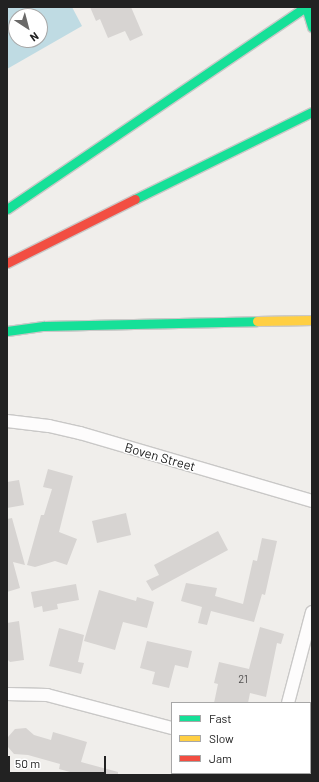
<!DOCTYPE html>
<style>
body{margin:0}
#map{position:relative;width:319px;height:782px;overflow:hidden;background:#f0eeeb;font-family:Barlow,sans-serif}
div>[style]{position:absolute}
[style*='--x']{left:calc(var(--x)*1px);top:calc(var(--y)*1px);width:calc(var(--w)*1px);rotate:calc(var(--a)*1deg)}
.water>*{inset:0;background:#bfdbe3}
.building>*{inset:0;background:#d7d4d2}
.roads{filter:drop-shadow(1px 0 #c9c8c7) drop-shadow(-1px 0 #c9c8c7) drop-shadow(0 1px #c9c8c7) drop-shadow(0 -1px #c9c8c7)}
.street>*{height:12px;margin:-6px;padding:0 6px;transform-origin:6px;border-radius:6px;background:#fdfcfc}
.fast>*{height:9px;margin:-4.5px;padding:0 4.5px;transform-origin:4.5px;border-radius:4.5px;background:#16e098}
.slow>*{height:9px;margin:-4.5px;padding:0 4.5px;transform-origin:4.5px;border-radius:4.5px;background:#ffcf43}
.jam>*{height:9px;margin:-4.5px;padding:0 4.5px;transform-origin:4.5px;border-radius:4.5px;background:#f24e42}
span{translate:-50% -50%;white-space:nowrap;text-align:center;line-height:1.15;-webkit-text-stroke:3px #fff;paint-order:stroke}
.number-label{font-size:11px;color:#4f4e4e}
.number-label span{-webkit-text-stroke-width:0}
.street-label{font-size:13px;color:#222}
.frame{position:absolute;inset:0;border:8px solid #222;pointer-events:none}
.legend{position:absolute;left:171px;top:702px;width:140px;height:72px;box-sizing:border-box;background:#fff;border:1px solid #a7a7a7;margin:0;padding:5px 7px;list-style:none;font-size:12px;color:#222}
.legend li{display:flex;align-items:center;gap:8px;height:20px}
.legend b{width:20px;border:1px solid #a7a7a7}
.north{position:absolute;left:8px;top:8px;width:40px;height:40px;box-sizing:border-box;background:#fff;border:1px solid #a7a7a7;border-radius:50%;rotate:144deg;font-size:11px;font-weight:700;line-height:16px;text-align:center;color:#222}
.north::after{content:'';display:block;margin:auto;width:14px;height:18px;background:#6a6968;clip-path:polygon(50% 0,100% 100%,50% 72%,0 100%)}
.scale{position:absolute;left:8px;top:756px;width:98px;height:18px;box-sizing:border-box;border:2px solid #222;border-top:0;padding-left:5px;font-size:12px;line-height:14px;white-space:nowrap;color:#222;-webkit-text-stroke:3px #fff;paint-order:stroke}
</style>
<div id="map">
<div class="water">
<i style="clip-path:polygon(evenodd,7px 7px,72px 7px,82px 26px,7px 69px,7px 7px,16px 16px,40px 16px,40px 40px,16px 40px,16px 16px)"></i>
</div>
<div class="building">
<i style="clip-path:polygon(90px 7px,131px 7px,143px 35px,130px 41px,125px 31px,108px 38px,100px 19px,96px 21px)"></i>
<i style="clip-path:polygon(48px 469px,73px 476px,59px 532px,77px 539px,67px 565px,55px 561px,35px 567px,27px 565px,41px 515px,44px 515px,52px 489px,43px 487px)"></i>
<i style="clip-path:polygon(19px 480px,24px 505px,7px 508px,7px 482px)"></i>
<i style="clip-path:polygon(126px 513px,131px 535px,97px 543px,92px 521px)"></i>
<i style="clip-path:polygon(12px 518px,25px 565px,13px 562px,20px 588px,7px 592px,7px 519px)"></i>
<i style="clip-path:polygon(218px 531px,228px 550px,152px 591px,146px 581px,159px 575px,154px 565px)"></i>
<i style="clip-path:polygon(262px 538px,277px 541px,265px 595px,262px 594px,254px 622px,211px 611px,207px 625px,198px 623px,202px 607px,181px 601px,186px 583px,217px 588px,215px 596px,243px 604px,253px 560px,257px 561px)"></i>
<i style="clip-path:polygon(76px 584px,79px 600px,57px 604px,58px 609px,43px 612px,42px 606px,34px 608px,31px 592px)"></i>
<i style="clip-path:polygon(99px 590px,136px 601px,137px 597px,154px 602px,147px 628px,123px 622px,115px 650px,84px 641px)"></i>
<i style="clip-path:polygon(19px 621px,24px 660px,10px 662px,7px 659px,7px 623px)"></i>
<i style="clip-path:polygon(260px 627px,284px 634px,281px 644px,277px 643px,266px 697px,250px 693px,248px 703px,214px 703px,218px 684px,214px 683px,219px 662px,249px 669px)"></i>
<i style="clip-path:polygon(59px 628px,84px 635px,78px 662px,84px 663px,81px 674px,49px 666px)"></i>
<i style="clip-path:polygon(147px 641px,192px 651px,188px 668px,175px 665px,169px 688px,152px 684px,155px 672px,140px 668px)"></i>
<i style="clip-path:polygon(26px 728px,34px 735px,51px 740px,53px 732px,87px 742px,81px 762px,118px 772px,118px 775px,81px 775px,59px 769px,60px 764px,28px 755px,14px 754px,8px 747px,8px 737px,15px 729px)"></i>
</div>
<div class="roads">
<div class="street">
<i style="--x:7;--y:421;--w:42;--a:6.8"></i>
<i style="--x:49;--y:426;--w:32;--a:13"></i>
<i style="--x:80;--y:433;--w:242;--a:16.3"></i>
<i style="--x:7;--y:694;--w:40;--a:1.4"></i>
<i style="--x:47;--y:695;--w:129;--a:14.8"></i>
<i style="--x:288;--y:703;--w:94;--a:-75.2"></i>
<i style="--x:268;--y:775;--w:2;--a:-63"></i>
</div>
<div class="fast">
<i style="--x:306;--y:7;--w:21;--a:73"></i>
<i style="--x:135;--y:199;--w:197;--a:-26.2"></i>
<i style="--x:7;--y:209;--w:360;--a:-34.1"></i>
<i style="--x:7;--y:331;--w:37;--a:-8"></i>
<i style="--x:44;--y:326;--w:213;--a:-1.3"></i>
</div>
<div class="slow">
<i style="--x:257;--y:321;--w:55;--a:-1"></i>
</div>
<div class="jam">
<i style="--x:7;--y:263;--w:143;--a:-26.6"></i>
</div>
</div>
<div class="number-label">
<span style="left:243px;top:679px">21</span>
</div>
<div class="street-label">
<span style="left:160px;top:457px;rotate:16deg">Boven Street</span>
</div>
<div class="frame"></div>
<ul class="legend">
<li><b style="height:5px;background:#16e098"></b>Fast</li>
<li><b style="height:5px;background:#ffcf43"></b>Slow</li>
<li><b style="height:5px;background:#f24e42"></b>Jam</li>
</ul>
<div class="north">N</div>
<div class="scale">50 m</div>
</div>
